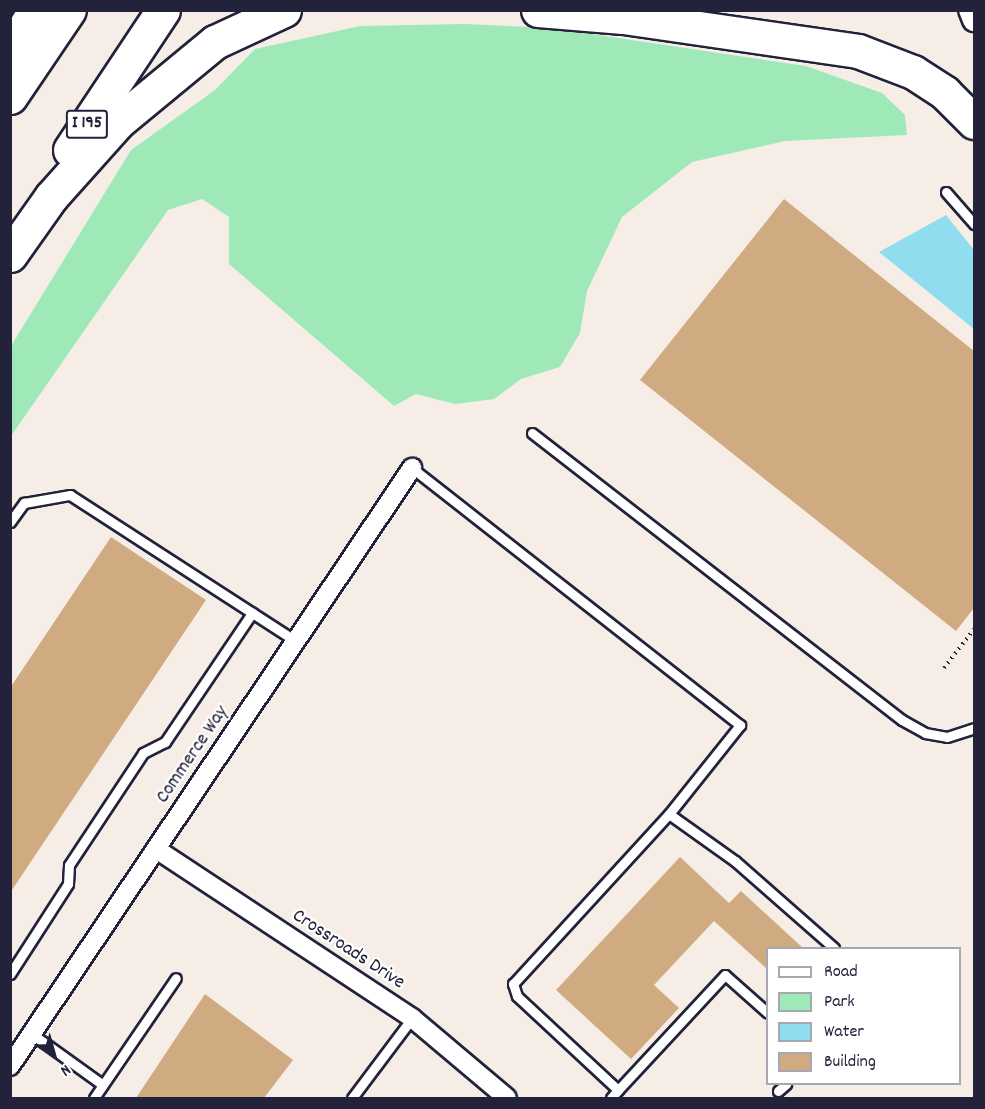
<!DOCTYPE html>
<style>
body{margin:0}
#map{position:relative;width:985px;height:1109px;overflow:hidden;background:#f6eee6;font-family:Dekko,sans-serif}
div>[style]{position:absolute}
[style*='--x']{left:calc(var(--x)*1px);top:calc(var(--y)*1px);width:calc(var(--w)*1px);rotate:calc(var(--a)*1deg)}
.green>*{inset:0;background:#9fe9b8}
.water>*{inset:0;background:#8fddee}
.building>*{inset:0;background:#d0ab82}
.path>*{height:4px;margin-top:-2px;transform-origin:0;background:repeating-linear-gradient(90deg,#22223b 0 1.5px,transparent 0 6px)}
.roads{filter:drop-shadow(2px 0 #22223b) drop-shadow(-2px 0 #22223b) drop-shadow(0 2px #22223b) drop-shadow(0 -2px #22223b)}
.service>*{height:9px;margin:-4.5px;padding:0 4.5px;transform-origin:4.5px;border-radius:4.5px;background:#fff}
.minor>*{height:18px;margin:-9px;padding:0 9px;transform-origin:9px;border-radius:9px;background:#fff}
.tertiary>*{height:22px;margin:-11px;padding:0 11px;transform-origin:11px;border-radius:11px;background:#fff}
.motorway>*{height:33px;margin:-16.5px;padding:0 16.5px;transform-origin:16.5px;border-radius:16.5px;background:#fff}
span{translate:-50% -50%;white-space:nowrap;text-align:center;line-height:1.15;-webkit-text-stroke:4.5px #fff;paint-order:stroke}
.shield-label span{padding:2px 4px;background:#fff;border:2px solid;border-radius:4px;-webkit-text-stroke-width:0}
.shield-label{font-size:18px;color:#22223b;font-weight:700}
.street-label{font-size:20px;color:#22223b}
.frame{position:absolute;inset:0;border:12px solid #22223b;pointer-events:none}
.legend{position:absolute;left:766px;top:947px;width:195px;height:138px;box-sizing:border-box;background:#fff;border:2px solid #a7a7b1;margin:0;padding:8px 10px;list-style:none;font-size:18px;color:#22223b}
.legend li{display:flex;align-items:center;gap:12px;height:30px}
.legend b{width:30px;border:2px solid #a7a7b1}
.north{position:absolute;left:24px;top:1025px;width:60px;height:60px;-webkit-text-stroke:4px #fff;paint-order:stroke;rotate:143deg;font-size:16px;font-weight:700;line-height:24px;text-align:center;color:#22223b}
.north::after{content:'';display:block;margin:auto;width:21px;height:27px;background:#22223b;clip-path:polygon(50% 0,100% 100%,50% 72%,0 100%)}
</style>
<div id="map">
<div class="green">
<i style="clip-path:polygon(465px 24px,551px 28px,806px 66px,882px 93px,905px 115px,907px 135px,785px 141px,692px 162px,622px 217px,587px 291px,580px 333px,560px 367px,521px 379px,494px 399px,455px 404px,416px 394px,394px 406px,229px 264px,229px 217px,202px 199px,168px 210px,11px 436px,11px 346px,131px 150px,215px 90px,255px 49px,360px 26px)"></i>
</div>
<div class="water">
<i style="clip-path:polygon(946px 215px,974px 250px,974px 329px,879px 252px)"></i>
</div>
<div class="building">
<i style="clip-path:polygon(784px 199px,974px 351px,974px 608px,956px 631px,640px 380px)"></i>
<i style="clip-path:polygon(111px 537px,206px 600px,10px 893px,10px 688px)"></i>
<i style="clip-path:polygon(680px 857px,729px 903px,741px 891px,803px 948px,768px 948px,768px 970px,714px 921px,654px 985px,679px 1008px,631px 1059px,556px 990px)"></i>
<i style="clip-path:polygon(205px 994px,293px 1060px,264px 1098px,136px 1098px)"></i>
</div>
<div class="path">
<i style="--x:944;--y:668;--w:49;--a:-52.4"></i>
</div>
<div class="roads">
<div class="service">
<i style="--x:946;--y:192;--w:43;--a:48.8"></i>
<i style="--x:532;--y:433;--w:468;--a:37.8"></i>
<i style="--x:902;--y:720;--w:26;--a:29"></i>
<i style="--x:925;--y:733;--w:22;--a:10"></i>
<i style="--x:947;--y:737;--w:28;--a:-18"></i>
<i style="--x:412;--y:468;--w:417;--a:38.1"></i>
<i style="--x:740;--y:725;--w:114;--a:128.6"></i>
<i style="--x:10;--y:522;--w:24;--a:-54"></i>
<i style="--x:24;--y:503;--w:47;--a:-9.9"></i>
<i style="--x:70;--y:495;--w:269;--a:32.9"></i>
<i style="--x:10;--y:974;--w:107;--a:-57.2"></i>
<i style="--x:68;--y:884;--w:19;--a:-87"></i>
<i style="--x:69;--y:865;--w:134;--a:-56.5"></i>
<i style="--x:143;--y:753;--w:25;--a:-27"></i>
<i style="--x:165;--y:742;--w:156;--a:-56"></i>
<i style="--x:32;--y:1034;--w:87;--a:35.7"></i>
<i style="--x:618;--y:1090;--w:157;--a:-47.1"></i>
<i style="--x:725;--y:975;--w:57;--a:41.5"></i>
<i style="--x:778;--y:1091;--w:11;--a:-41"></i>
<i style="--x:94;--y:1098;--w:145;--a:-55.7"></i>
<i style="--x:352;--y:1098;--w:100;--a:-53.1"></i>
<i style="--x:611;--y:1098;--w:11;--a:-49"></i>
<i style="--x:618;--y:1090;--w:138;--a:-137.1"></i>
<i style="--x:517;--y:996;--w:13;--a:-108"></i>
<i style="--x:513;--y:984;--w:231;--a:-47.5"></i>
<i style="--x:669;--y:814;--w:81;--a:35.5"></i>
<i style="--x:735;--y:861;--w:132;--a:41.3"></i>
</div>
<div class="minor">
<i style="--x:156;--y:849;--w:307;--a:33.4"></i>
<i style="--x:412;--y:1018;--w:124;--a:40.1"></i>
<i style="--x:10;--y:1066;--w:721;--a:-56.09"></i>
</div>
<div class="tertiary">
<i style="--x:970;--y:10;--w:11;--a:68"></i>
</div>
<div class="motorway">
<i style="--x:538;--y:10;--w:85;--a:4.7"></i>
<i style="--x:623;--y:17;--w:237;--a:8.2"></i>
<i style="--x:858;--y:51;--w:59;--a:20.9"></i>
<i style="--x:913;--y:72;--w:38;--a:33"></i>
<i style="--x:945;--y:93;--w:41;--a:45"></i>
<i style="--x:10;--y:51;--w:48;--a:-58.6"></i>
<i style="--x:10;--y:97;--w:105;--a:-55.9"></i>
<i style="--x:70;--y:150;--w:168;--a:-56.4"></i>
<i style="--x:10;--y:255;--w:71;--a:-54.7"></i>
<i style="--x:51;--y:197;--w:101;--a:-48.2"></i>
<i style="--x:118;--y:122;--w:126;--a:-39.5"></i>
<i style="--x:215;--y:42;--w:76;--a:-24.9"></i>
</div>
</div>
<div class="shield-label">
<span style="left:87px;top:124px">I 195</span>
</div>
<div class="street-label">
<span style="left:193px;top:755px;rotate:-56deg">Commerce Way</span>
<span style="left:348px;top:950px;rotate:33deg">Crossroads Drive</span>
</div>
<div class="frame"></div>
<ul class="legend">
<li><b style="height:8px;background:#fff"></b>Road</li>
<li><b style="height:16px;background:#9fe9b8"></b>Park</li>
<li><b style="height:16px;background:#8fddee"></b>Water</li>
<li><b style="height:16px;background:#d0ab82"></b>Building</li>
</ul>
<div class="north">N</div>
</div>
